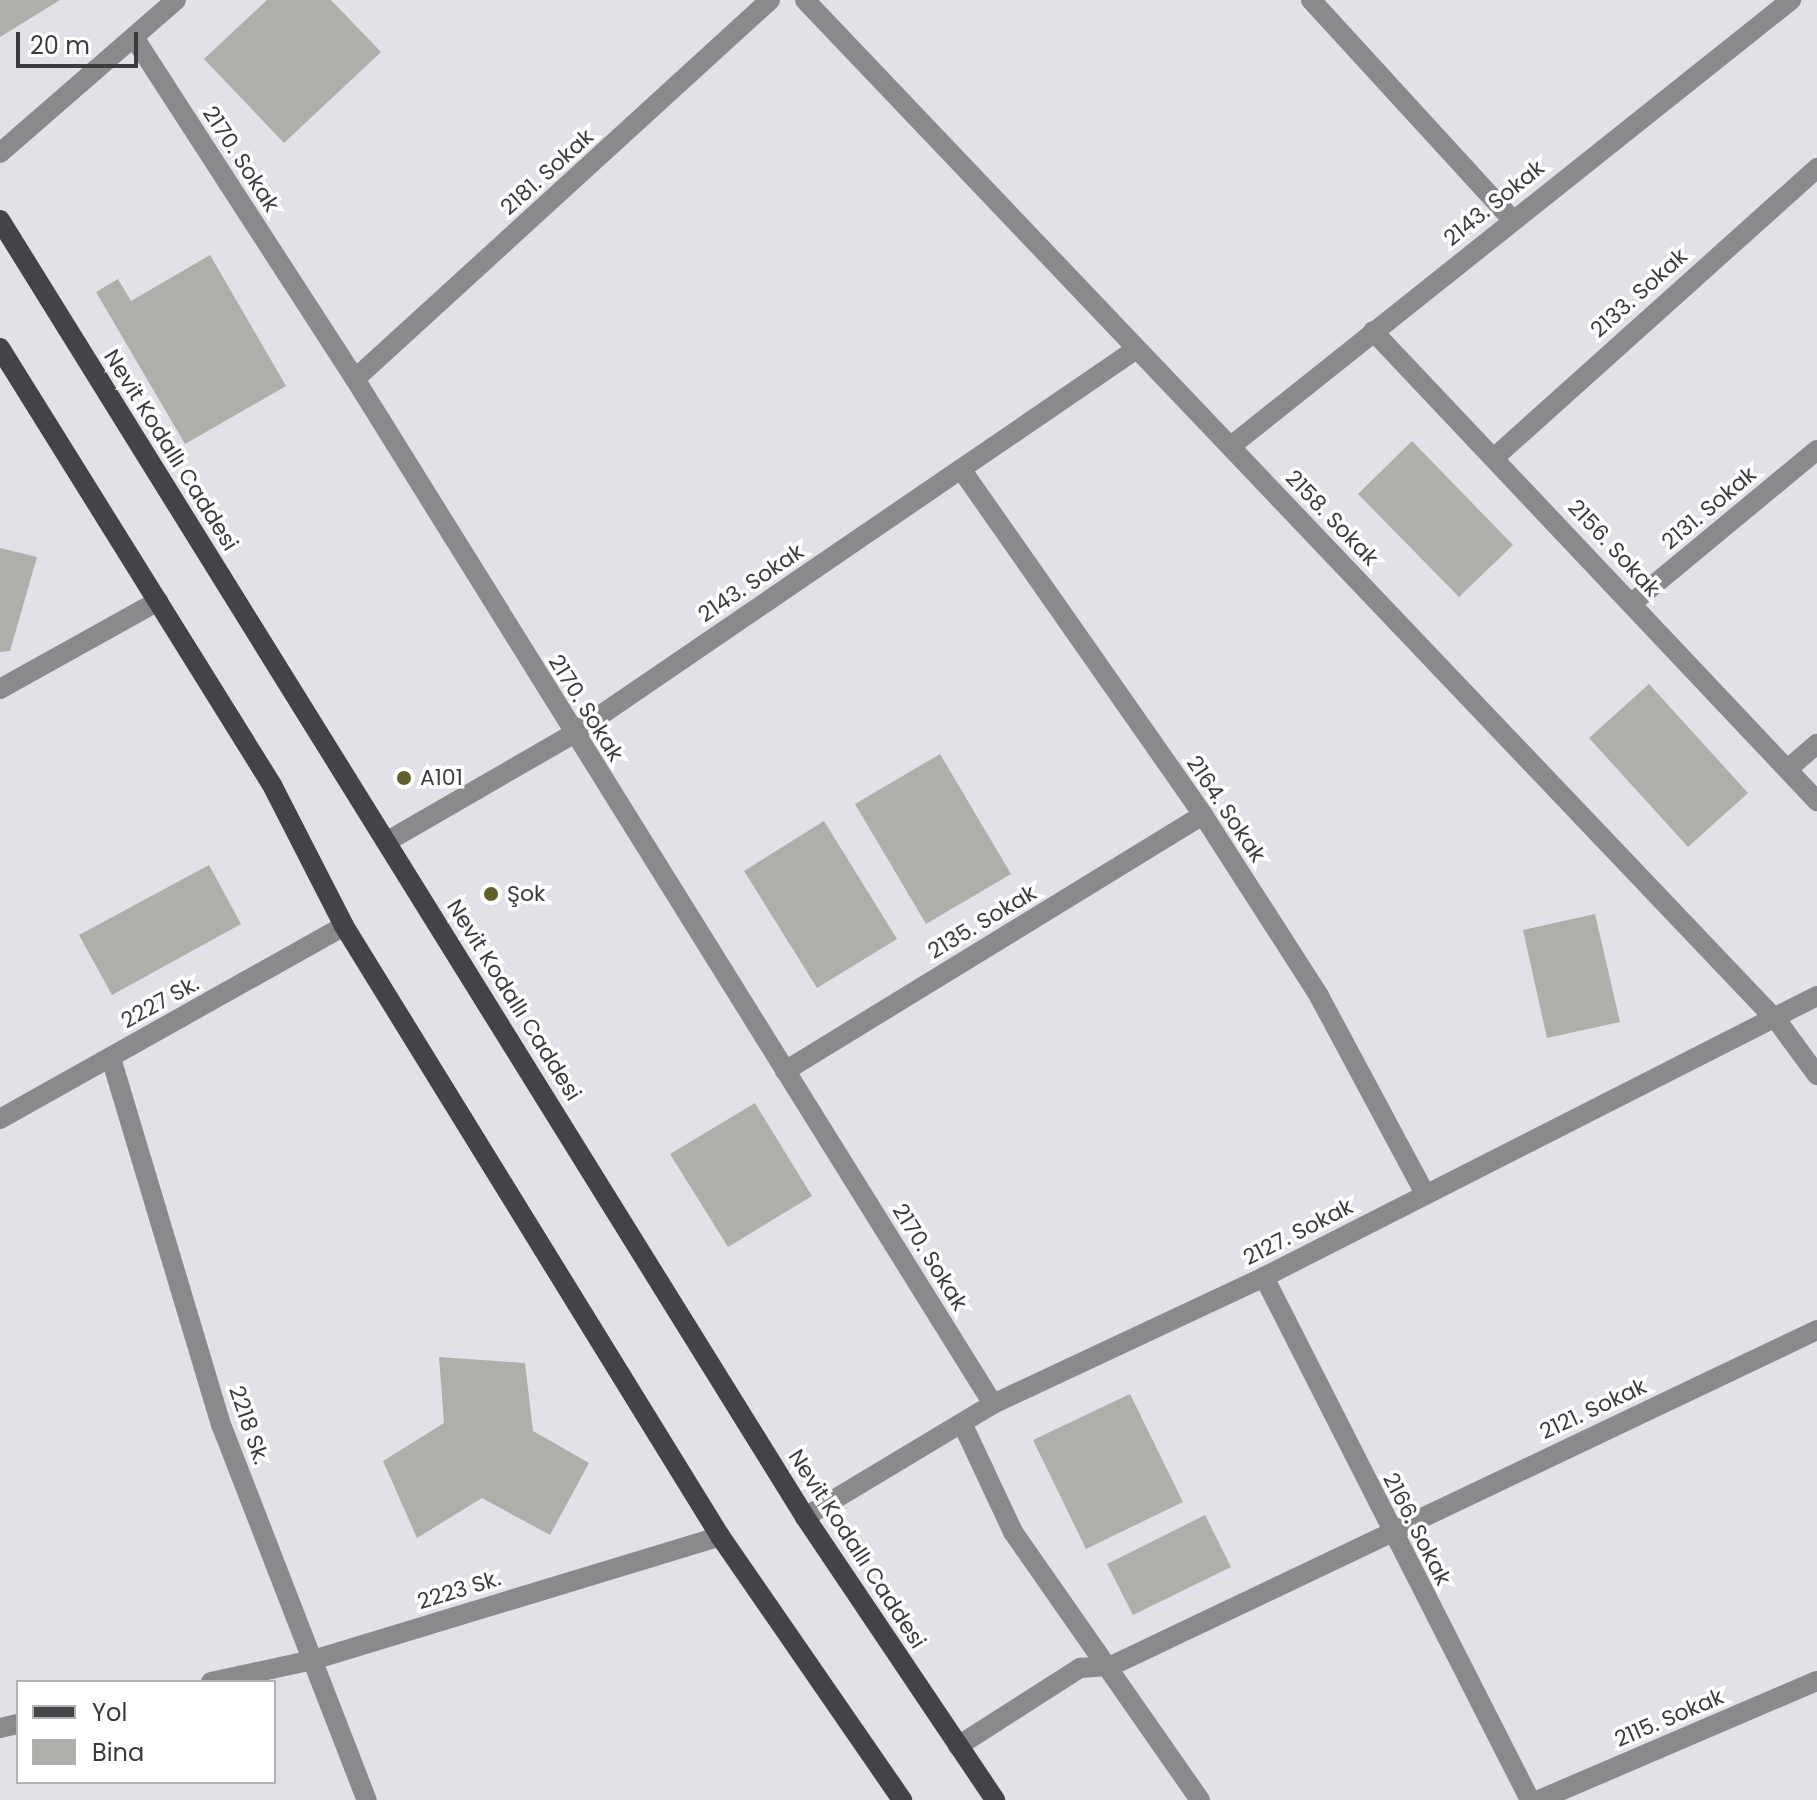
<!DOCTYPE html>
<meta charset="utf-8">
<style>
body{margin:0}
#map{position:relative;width:1817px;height:1800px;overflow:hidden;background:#e0e2e7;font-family:Poppins,sans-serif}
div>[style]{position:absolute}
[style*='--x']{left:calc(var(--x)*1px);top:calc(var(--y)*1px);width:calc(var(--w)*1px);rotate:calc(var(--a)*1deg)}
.building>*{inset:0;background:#aeafaa}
.minor>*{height:20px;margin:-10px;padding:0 10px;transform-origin:10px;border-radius:10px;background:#898a8c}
.major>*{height:20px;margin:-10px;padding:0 10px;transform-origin:10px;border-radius:10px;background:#434448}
.dots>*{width:22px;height:22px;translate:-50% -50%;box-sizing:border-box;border:4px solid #fff;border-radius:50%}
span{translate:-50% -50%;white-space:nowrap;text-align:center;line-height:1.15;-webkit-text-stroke:7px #fff;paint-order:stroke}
.street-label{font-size:22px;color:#3b3c3e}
.poi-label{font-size:22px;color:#3b3c3e}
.left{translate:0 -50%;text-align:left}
.legend{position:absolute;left:16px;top:1680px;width:260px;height:104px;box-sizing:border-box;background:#fff;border:2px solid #b1b1b2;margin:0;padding:10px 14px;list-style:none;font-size:24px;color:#3b3c3e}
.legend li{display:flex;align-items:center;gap:16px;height:40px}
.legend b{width:40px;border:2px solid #b1b1b2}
.scale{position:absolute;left:16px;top:32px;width:122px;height:36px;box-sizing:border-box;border:4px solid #3b3c3e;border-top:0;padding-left:10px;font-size:24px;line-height:28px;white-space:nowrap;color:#3b3c3e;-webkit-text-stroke:6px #fff;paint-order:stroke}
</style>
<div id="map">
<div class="building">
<i style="clip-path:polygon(0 0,60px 0,0 37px)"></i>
<i style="clip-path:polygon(267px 0,331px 0,381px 52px,284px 143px,204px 59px)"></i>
<i style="clip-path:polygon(210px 255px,286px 386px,185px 444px,96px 292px,118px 279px,131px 301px)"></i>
<i style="clip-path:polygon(1412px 441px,1513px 545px,1459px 597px,1358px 494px)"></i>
<i style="clip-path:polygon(0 548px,37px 557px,10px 651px,0 652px)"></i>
<i style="clip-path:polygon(1649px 684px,1748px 793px,1688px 847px,1589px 738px)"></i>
<i style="clip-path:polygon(940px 754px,1011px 874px,926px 924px,855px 804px)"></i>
<i style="clip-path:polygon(824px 821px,897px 939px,817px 988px,744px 871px)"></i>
<i style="clip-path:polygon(209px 865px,241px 924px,112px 995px,79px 935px)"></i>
<i style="clip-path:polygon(1595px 914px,1620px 1022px,1547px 1038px,1523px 930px)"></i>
<i style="clip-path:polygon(755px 1103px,812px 1196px,728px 1247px,670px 1154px)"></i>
<i style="clip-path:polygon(439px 1357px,525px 1363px,533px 1431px,589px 1463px,550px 1535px,482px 1498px,417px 1538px,383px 1461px,444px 1423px)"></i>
<i style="clip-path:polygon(1130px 1394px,1183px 1502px,1086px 1549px,1033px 1440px)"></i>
<i style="clip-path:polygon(1205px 1515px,1231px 1567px,1133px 1615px,1107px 1564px)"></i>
</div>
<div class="minor">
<i style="--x:805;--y:0;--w:1411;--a:46.41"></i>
<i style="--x:1778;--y:1022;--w:66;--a:53.7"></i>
<i style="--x:1311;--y:0;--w:297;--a:47.5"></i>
<i style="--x:135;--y:39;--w:405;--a:57.1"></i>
<i style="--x:355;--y:379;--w:1207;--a:58.1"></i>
<i style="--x:0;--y:153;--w:233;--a:-41"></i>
<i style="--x:1373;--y:331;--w:647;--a:46.63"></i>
<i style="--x:355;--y:379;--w:562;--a:-42.4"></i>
<i style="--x:1231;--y:446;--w:716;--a:-38.53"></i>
<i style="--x:1495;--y:457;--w:433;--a:-41.9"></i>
<i style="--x:961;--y:469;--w:422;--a:55"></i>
<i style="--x:1203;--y:815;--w:215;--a:57.3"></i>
<i style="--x:1319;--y:996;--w:222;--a:61.8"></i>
<i style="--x:1632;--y:603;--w:240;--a:-39.6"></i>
<i style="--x:0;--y:689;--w:181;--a:-29.1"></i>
<i style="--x:1789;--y:768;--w:37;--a:-41"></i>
<i style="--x:386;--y:842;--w:216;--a:-30"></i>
<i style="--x:573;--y:734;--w:681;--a:-34.34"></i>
<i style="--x:111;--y:1058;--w:385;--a:73.3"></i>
<i style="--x:222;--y:1427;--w:400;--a:68.8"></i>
<i style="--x:785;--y:1071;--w:490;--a:-31.5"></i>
<i style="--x:0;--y:1119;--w:394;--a:-29.3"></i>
<i style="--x:1264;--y:1277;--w:587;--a:63.04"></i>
<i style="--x:962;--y:1423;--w:120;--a:64.9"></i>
<i style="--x:1013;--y:1532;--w:327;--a:55.1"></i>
<i style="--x:805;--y:1517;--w:219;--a:-31"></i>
<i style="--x:993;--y:1404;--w:299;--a:-25.1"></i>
<i style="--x:1264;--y:1277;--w:620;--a:-26.94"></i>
<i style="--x:211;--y:1682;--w:104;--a:-12.2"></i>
<i style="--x:313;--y:1660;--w:425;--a:-16.9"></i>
<i style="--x:0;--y:1728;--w:18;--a:-13"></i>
<i style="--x:958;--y:1746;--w:145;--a:-32.6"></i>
<i style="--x:1080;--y:1668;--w:31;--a:-4"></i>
<i style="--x:1111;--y:1666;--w:782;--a:-25.45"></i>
<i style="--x:1539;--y:1800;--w:302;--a:-23.2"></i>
</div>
<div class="major">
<i style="--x:0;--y:220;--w:1527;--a:58.17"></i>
<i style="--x:805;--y:1517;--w:341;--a:56.1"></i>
<i style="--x:0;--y:348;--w:515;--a:58.1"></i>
<i style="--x:272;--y:785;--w:158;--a:62.9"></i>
<i style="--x:344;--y:926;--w:717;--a:58.35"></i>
<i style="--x:720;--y:1536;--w:321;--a:55.4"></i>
</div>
<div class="dots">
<i style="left:404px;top:778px;background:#60602d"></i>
<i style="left:491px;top:894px;background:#60602d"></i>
</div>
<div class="street-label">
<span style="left:241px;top:159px;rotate:57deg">2170. Sokak</span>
<span style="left:547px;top:172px;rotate:-42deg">2181. Sokak</span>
<span style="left:1494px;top:203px;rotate:-39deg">2143. Sokak</span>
<span style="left:1639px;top:293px;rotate:-42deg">2133. Sokak</span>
<span style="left:171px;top:450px;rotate:58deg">Nevit Kodallı Caddesi</span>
<span style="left:1709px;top:508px;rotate:-40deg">2131. Sokak</span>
<span style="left:1332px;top:518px;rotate:46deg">2158. Sokak</span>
<span style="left:1614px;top:548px;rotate:47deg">2156. Sokak</span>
<span style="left:751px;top:583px;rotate:-34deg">2143. Sokak</span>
<span style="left:586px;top:708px;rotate:58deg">2170. Sokak</span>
<span style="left:1226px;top:809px;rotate:56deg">2164. Sokak</span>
<span style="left:982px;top:922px;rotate:-31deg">2135. Sokak</span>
<span style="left:514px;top:1000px;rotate:58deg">Nevit Kodallı Caddesi</span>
<span style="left:160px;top:1002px;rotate:-29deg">2227 Sk.</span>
<span style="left:1298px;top:1232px;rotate:-27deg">2127. Sokak</span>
<span style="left:930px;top:1257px;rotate:58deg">2170. Sokak</span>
<span style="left:1593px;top:1409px;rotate:-25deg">2121. Sokak</span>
<span style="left:249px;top:1425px;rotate:71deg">2218 Sk.</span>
<span style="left:1417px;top:1529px;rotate:63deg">2166. Sokak</span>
<span style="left:857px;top:1549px;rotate:57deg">Nevit Kodallı Caddesi</span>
<span style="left:459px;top:1590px;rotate:-17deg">2223 Sk.</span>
<span style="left:1669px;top:1718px;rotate:-23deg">2115. Sokak</span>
</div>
<div class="poi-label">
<span class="left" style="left:420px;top:778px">A101</span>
<span class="left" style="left:507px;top:894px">Şok</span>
</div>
<ul class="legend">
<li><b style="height:10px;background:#434448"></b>Yol</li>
<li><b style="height:22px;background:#aeafaa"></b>Bina</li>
</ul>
<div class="scale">20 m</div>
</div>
